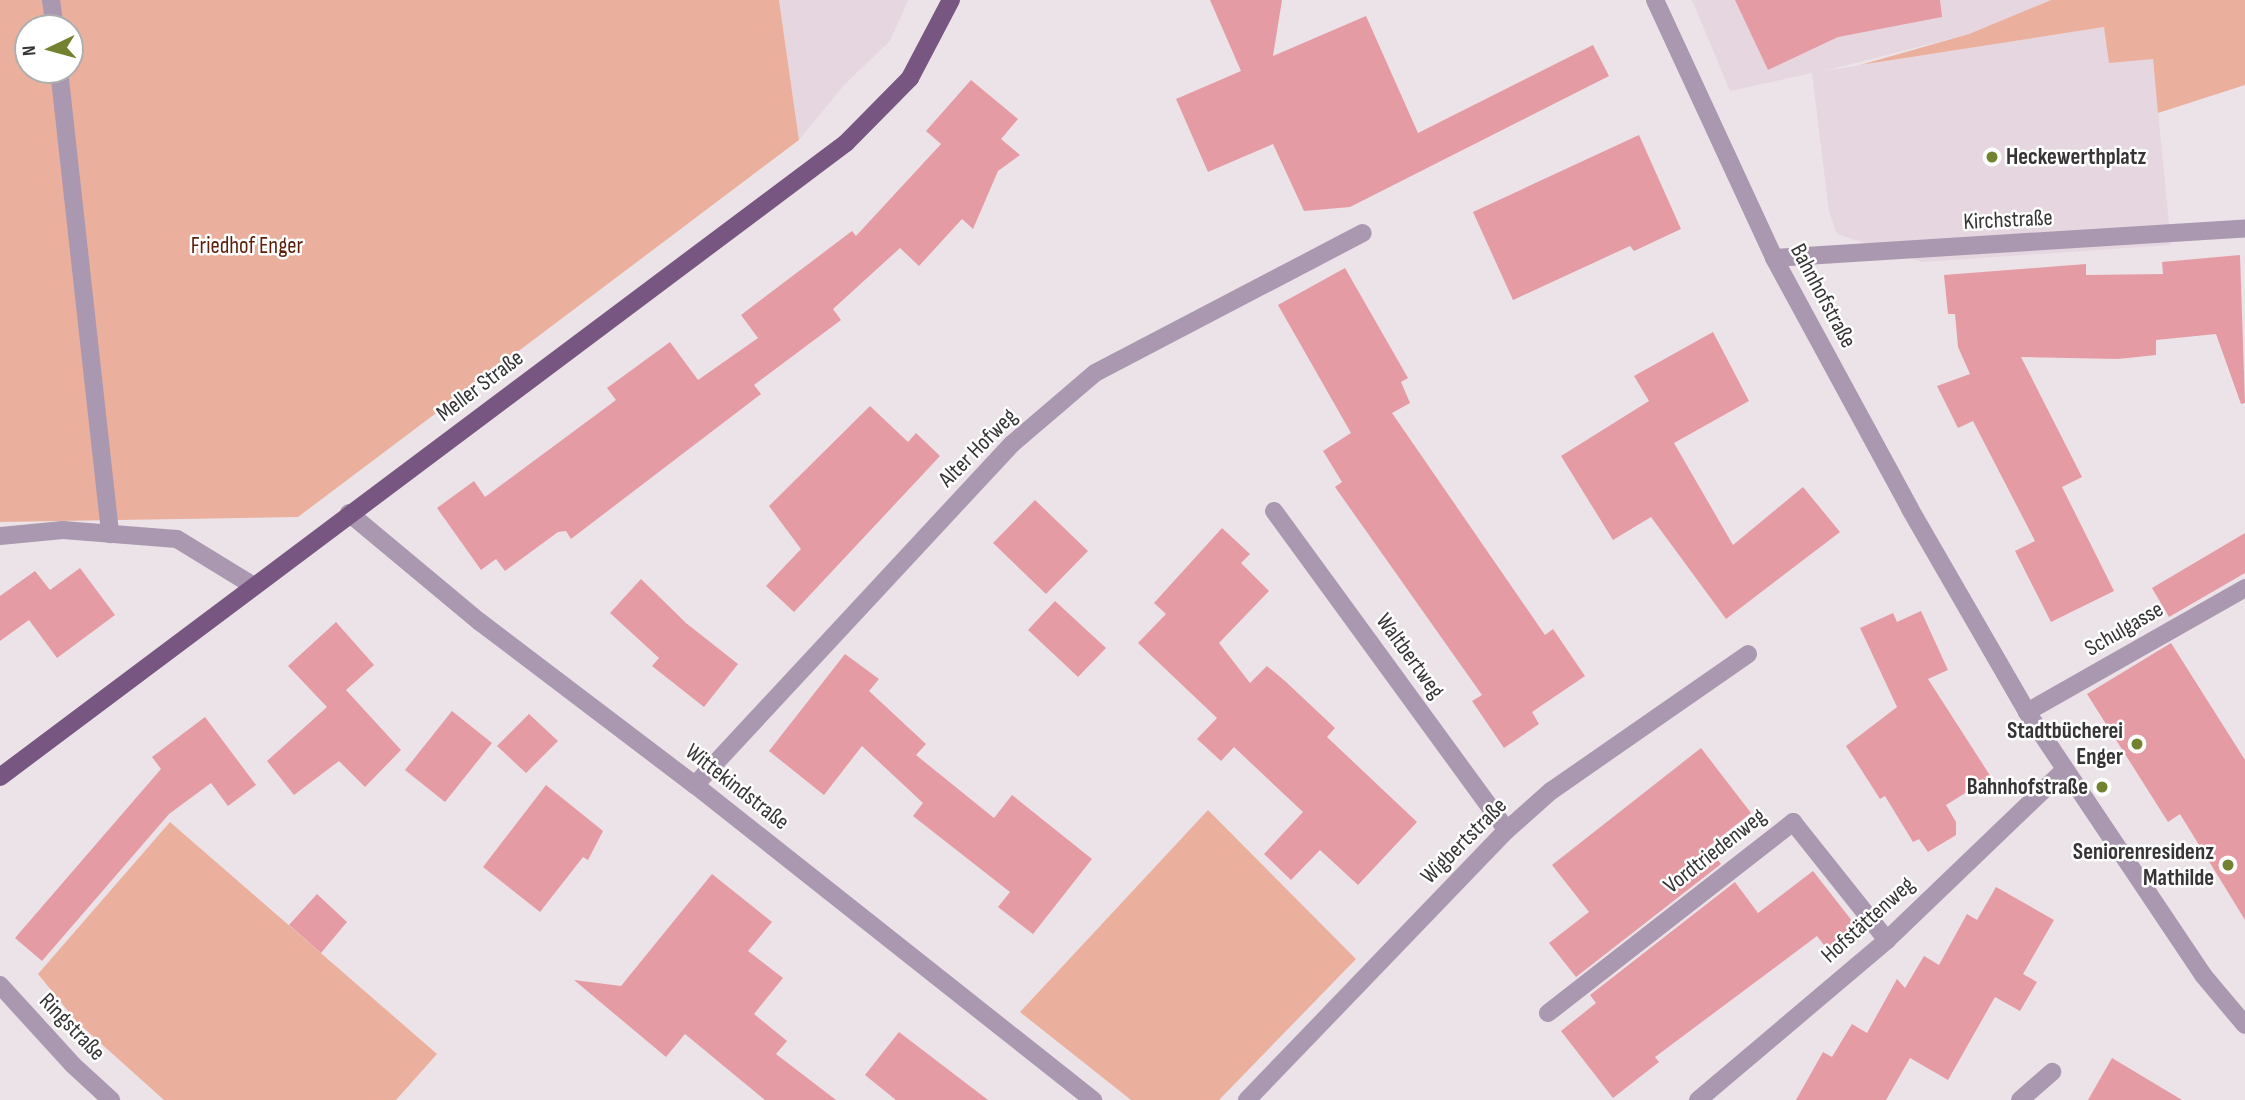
<!DOCTYPE html>
<meta charset="utf-8">
<style>
body{margin:0}
#map{position:relative;width:2245px;height:1100px;overflow:hidden;background:#ece3e8;font-family:"Sofia Sans Condensed",sans-serif}
div>[style]{position:absolute}
[style*='--x']{left:calc(var(--x)*1px);top:calc(var(--y)*1px);width:calc(var(--w)*1px);rotate:calc(var(--a)*1deg)}
.built>*{inset:0;background:#e6d6df}
.green>*{inset:0;background:#ebb09d}
.building>*{inset:0;background:#e59ba4}
.minor>*{height:18px;margin:-9px;padding:0 9px;transform-origin:9px;border-radius:9px;background:#aa98b0}
.major>*{height:18px;margin:-9px;padding:0 9px;transform-origin:9px;border-radius:9px;background:#775781}
.dots>*{width:19px;height:19px;translate:-50% -50%;box-sizing:border-box;border:4px solid #fff;border-radius:50%}
span{translate:-50% -50%;white-space:nowrap;text-align:center;line-height:1.15;-webkit-text-stroke:5px #fff;paint-order:stroke}
.poi-label{font-size:23px;color:#373436;font-weight:700}
.left{translate:0 -50%;text-align:left}
.right{translate:-100% -50%;text-align:right}
.street-label{font-size:23px;color:#373436}
.park-label{font-size:23px;color:#5d200b}
.north{position:absolute;left:14px;top:14px;width:70px;height:70px;box-sizing:border-box;background:#fff;border:2px solid #afaeaf;border-radius:50%;rotate:265deg;font-size:19px;font-weight:700;line-height:28px;text-align:center;color:#373436}
.north::after{content:'';display:block;margin:auto;width:24px;height:32px;background:#738231;clip-path:polygon(50% 0,100% 100%,50% 72%,0 100%)}
</style>
<div id="map">
<div class="built">
<i style="clip-path:polygon(779px 0,908px 0,890px 41px,844px 85px,799px 140px)"></i>
<i style="clip-path:polygon(1692px 0,2051px 0,1969px 34px,1824px 71px,2105px 27px,2153px 59px,2171px 245px,1922px 262px,1837px 234px,1829px 212px,1812px 73px,1730px 91px)"></i>
</div>
<div class="green">
<i style="clip-path:polygon(evenodd,0 0,779px 0,799px 140px,298px 517px,0 522px,0 0,28px 28px,70px 28px,70px 70px,28px 70px,28px 28px)"></i>
<i style="clip-path:polygon(2051px 0,2245px 0,2245px 85px,2158px 113px,2153px 59px,2109px 63px,2104px 27px,1860px 65px,1969px 34px)"></i>
<i style="clip-path:polygon(1208px 810px,1356px 959px,1219px 1100px,1131px 1100px,1020px 1012px)"></i>
<i style="clip-path:polygon(170px 822px,437px 1054px,396px 1100px,164px 1100px,77px 1022px,38px 974px)"></i>
</div>
<div class="building">
<i style="clip-path:polygon(1210px 0,1282px 0,1273px 56px,1366px 16px,1418px 133px,1593px 45px,1609px 76px,1350px 207px,1304px 211px,1273px 144px,1208px 172px,1176px 99px,1241px 71px)"></i>
<i style="clip-path:polygon(1735px 0,1940px 0,1942px 17px,1838px 37px,1768px 70px)"></i>
<i style="clip-path:polygon(971px 80px,1018px 119px,1001px 139px,1020px 155px,998px 171px,973px 229px,962px 219px,919px 266px,900px 248px,833px 309px,841px 320px,754px 385px,761px 394px,571px 539px,566px 531px,558px 532px,505px 571px,496px 559px,481px 570px,437px 508px,474px 481px,485px 497px,616px 400px,607px 388px,670px 342px,698px 380px,758px 338px,741px 315px,852px 231px,856px 236px,941px 144px,926px 131px)"></i>
<i style="clip-path:polygon(1639px 135px,1681px 229px,1634px 251px,1630px 246px,1513px 300px,1473px 212px)"></i>
<i style="clip-path:polygon(2240px 255px,2245px 403px,2241px 404px,2216px 334px,2156px 340px,2156px 355px,2118px 359px,2021px 357px,2082px 477px,2062px 487px,2114px 591px,2051px 622px,2015px 551px,2035px 541px,1973px 421px,1958px 428px,1937px 386px,1970px 374px,1958px 347px,1955px 314px,1948px 314px,1944px 275px,2086px 264px,2086px 275px,2163px 274px,2162px 262px)"></i>
<i style="clip-path:polygon(1345px 268px,1408px 378px,1401px 382px,1410px 403px,1392px 413px,1545px 635px,1553px 629px,1585px 676px,1532px 712px,1539px 724px,1504px 748px,1472px 701px,1482px 695px,1335px 487px,1342px 482px,1323px 451px,1351px 433px,1278px 305px)"></i>
<i style="clip-path:polygon(1713px 332px,1749px 401px,1674px 443px,1733px 545px,1803px 487px,1840px 532px,1726px 619px,1651px 517px,1613px 540px,1561px 456px,1649px 401px,1634px 376px)"></i>
<i style="clip-path:polygon(870px 406px,908px 442px,916px 433px,940px 456px,794px 612px,766px 586px,801px 549px,769px 506px)"></i>
<i style="clip-path:polygon(1035px 500px,1088px 551px,1046px 594px,993px 543px)"></i>
<i style="clip-path:polygon(1222px 528px,1250px 554px,1241px 563px,1269px 591px,1219px 643px,1250px 683px,1267px 666px,1285px 681px,1335px 728px,1327px 737px,1417px 822px,1358px 885px,1320px 850px,1291px 880px,1264px 854px,1303px 812px,1234px 747px,1221px 761px,1197px 739px,1217px 718px,1138px 643px,1166px 614px,1154px 603px)"></i>
<i style="clip-path:polygon(2245px 533px,2245px 573px,2169px 617px,2152px 588px)"></i>
<i style="clip-path:polygon(80px 568px,115px 615px,57px 658px,29px 620px,0 641px,0 596px,35px 571px,50px 590px)"></i>
<i style="clip-path:polygon(641px 579px,686px 623px,738px 664px,704px 707px,652px 666px,659px 658px,610px 613px)"></i>
<i style="clip-path:polygon(1055px 601px,1106px 648px,1078px 677px,1028px 630px)"></i>
<i style="clip-path:polygon(1921px 611px,1948px 670px,1928px 679px,1991px 777px,1946px 805px,1956px 822px,1956px 835px,1928px 852px,1919px 839px,1913px 842px,1885px 796px,1880px 799px,1846px 746px,1897px 707px,1860px 628px,1893px 613px,1897px 622px)"></i>
<i style="clip-path:polygon(336px 622px,374px 665px,346px 690px,401px 750px,365px 787px,339px 761px,294px 795px,267px 761px,327px 707px,288px 666px)"></i>
<i style="clip-path:polygon(2171px 643px,2245px 760px,2245px 920px,2180px 814px,2168px 822px,2087px 694px)"></i>
<i style="clip-path:polygon(845px 654px,879px 679px,869px 691px,926px 744px,916px 755px,994px 818px,1012px 795px,1092px 859px,1033px 934px,998px 907px,1010px 892px,913px 816px,923px 803px,862px 746px,824px 795px,769px 751px)"></i>
<i style="clip-path:polygon(452px 711px,492px 743px,445px 802px,405px 770px)"></i>
<i style="clip-path:polygon(529px 714px,558px 741px,526px 773px,497px 746px)"></i>
<i style="clip-path:polygon(205px 717px,256px 785px,228px 806px,211px 783px,169px 814px,42px 961px,15px 938px,161px 769px,152px 757px)"></i>
<i style="clip-path:polygon(1701px 748px,1751px 813px,1708px 847px,1721px 864px,1576px 977px,1549px 943px,1589px 912px,1552px 865px)"></i>
<i style="clip-path:polygon(546px 785px,603px 831px,588px 860px,583px 857px,540px 912px,483px 867px)"></i>
<i style="clip-path:polygon(1813px 871px,1860px 931px,1830px 953px,1817px 936px,1655px 1057px,1659px 1062px,1613px 1098px,1561px 1031px,1596px 1003px,1590px 995px,1735px 882px,1758px 913px)"></i>
<i style="clip-path:polygon(712px 874px,772px 922px,748px 951px,783px 978px,754px 1014px,787px 1041px,776px 1054px,836px 1100px,765px 1100px,685px 1034px,666px 1057px,574px 980px,621px 986px)"></i>
<i style="clip-path:polygon(1996px 887px,2054px 920px,2023px 974px,2037px 982px,2020px 1011px,1995px 997px,1948px 1080px,1910px 1058px,1886px 1100px,1796px 1100px,1823px 1052px,1832px 1057px,1852px 1024px,1867px 1033px,1897px 979px,1905px 988px,1924px 956px,1939px 965px,1967px 914px,1977px 920px)"></i>
<i style="clip-path:polygon(317px 894px,347px 922px,321px 953px,289px 925px)"></i>
<i style="clip-path:polygon(899px 1032px,988px 1100px,896px 1100px,865px 1075px)"></i>
<i style="clip-path:polygon(2112px 1058px,2182px 1100px,2088px 1100px)"></i>
</div>
<div class="minor">
<i style="--x:51;--y:0;--w:28;--a:82"></i>
<i style="--x:1655;--y:0;--w:284;--a:65.2"></i>
<i style="--x:1774;--y:258;--w:285;--a:61.5"></i>
<i style="--x:1910;--y:509;--w:234;--a:60"></i>
<i style="--x:2027;--y:712;--w:316;--a:56.2"></i>
<i style="--x:2203;--y:975;--w:65;--a:50"></i>
<i style="--x:59;--y:70;--w:467;--a:83.7"></i>
<i style="--x:1774;--y:258;--w:472;--a:-3.6"></i>
<i style="--x:1274;--y:511;--w:395;--a:53.9"></i>
<i style="--x:349;--y:513;--w:170;--a:39.8"></i>
<i style="--x:480;--y:622;--w:270;--a:37.2"></i>
<i style="--x:695;--y:785;--w:508;--a:38.36"></i>
<i style="--x:0;--y:536;--w:63;--a:-5.4"></i>
<i style="--x:63;--y:530;--w:114;--a:4.5"></i>
<i style="--x:177;--y:539;--w:88;--a:31.5"></i>
<i style="--x:2027;--y:712;--w:251;--a:-29.6"></i>
<i style="--x:695;--y:785;--w:466;--a:-47.1"></i>
<i style="--x:1012;--y:444;--w:109;--a:-40.5"></i>
<i style="--x:1095;--y:373;--w:302;--a:-27.6"></i>
<i style="--x:0;--y:985;--w:108;--a:47.6"></i>
<i style="--x:73;--y:1065;--w:52;--a:42.6"></i>
<i style="--x:1548;--y:1013;--w:311;--a:-37.9"></i>
<i style="--x:1793;--y:822;--w:151;--a:51.5"></i>
<i style="--x:1247;--y:1100;--w:375;--a:-46.1"></i>
<i style="--x:1507;--y:830;--w:59;--a:-41.6"></i>
<i style="--x:1551;--y:791;--w:240;--a:-34.8"></i>
<i style="--x:1698;--y:1100;--w:248;--a:-40.2"></i>
<i style="--x:1887;--y:940;--w:245;--a:-43.8"></i>
<i style="--x:2020;--y:1100;--w:43;--a:-41.2"></i>
</div>
<div class="major">
<i style="--x:0;--y:777;--w:1057;--a:-36.85"></i>
<i style="--x:846;--y:143;--w:91;--a:-45.4"></i>
<i style="--x:910;--y:78;--w:88;--a:-62.3"></i>
</div>
<div class="dots">
<i style="left:1992px;top:157px;background:#738231"></i>
<i style="left:2137px;top:744px;background:#738231"></i>
<i style="left:2102px;top:787px;background:#738231"></i>
<i style="left:2228px;top:865px;background:#738231"></i>
</div>
<div class="poi-label">
<span class="left" style="left:2006px;top:157px">Heckewerthplatz</span>
<span class="right" style="left:2123px;top:744px">Stadtbücherei<br>Enger</span>
<span class="right" style="left:2088px;top:787px">Bahnhofstraße</span>
<span class="right" style="left:2214px;top:865px">Seniorenresidenz<br>Mathilde</span>
</div>
<div class="street-label">
<span style="left:2008px;top:220px;rotate:-3deg">Kirchstraße</span>
<span style="left:1823px;top:296px;rotate:62deg">Bahnhofstraße</span>
<span style="left:480px;top:386px;rotate:-37deg">Meller Straße</span>
<span style="left:978px;top:448px;rotate:-45deg">Alter Hofweg</span>
<span style="left:2124px;top:629px;rotate:-30deg">Schulgasse</span>
<span style="left:1410px;top:656px;rotate:54deg">Waltbertweg</span>
<span style="left:737px;top:787px;rotate:38deg">Wittekindstraße</span>
<span style="left:1464px;top:841px;rotate:-45deg">Wigbertstraße</span>
<span style="left:1715px;top:851px;rotate:-38deg">Vordtriedenweg</span>
<span style="left:1868px;top:920px;rotate:-42deg">Hofstättenweg</span>
<span style="left:72px;top:1027px;rotate:46deg">Ringstraße</span>
</div>
<div class="park-label">
<span style="left:247px;top:246px">Friedhof Enger</span>
</div>
<div class="north">N</div>
</div>
